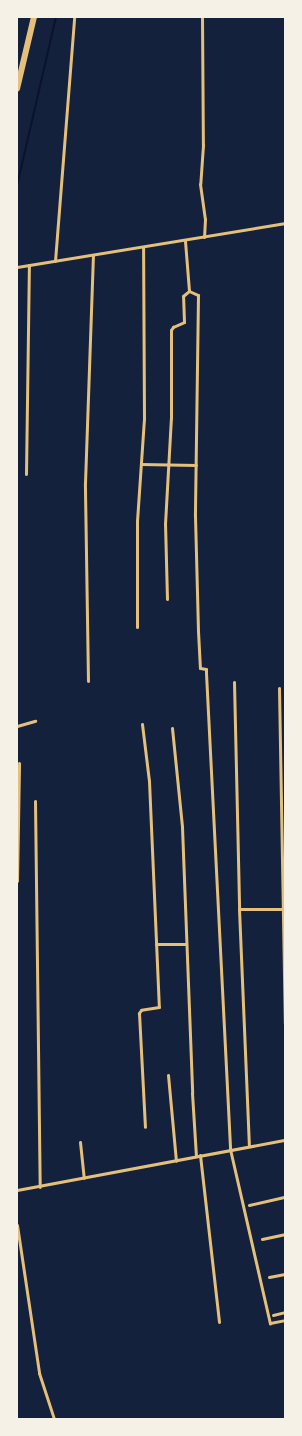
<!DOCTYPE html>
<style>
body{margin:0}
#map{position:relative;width:302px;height:1436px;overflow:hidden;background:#14213d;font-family:"Fira Sans",sans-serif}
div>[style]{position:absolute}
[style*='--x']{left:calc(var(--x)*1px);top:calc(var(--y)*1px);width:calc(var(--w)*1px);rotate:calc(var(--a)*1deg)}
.stream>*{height:1.5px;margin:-0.75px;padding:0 0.75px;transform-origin:0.75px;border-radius:0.75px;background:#0b132b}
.minor>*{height:3px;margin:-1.5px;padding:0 1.5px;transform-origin:1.5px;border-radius:1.5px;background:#e5c07b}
.trunk>*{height:5.5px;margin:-2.75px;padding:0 2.75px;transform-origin:2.75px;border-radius:2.75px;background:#e5c07b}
span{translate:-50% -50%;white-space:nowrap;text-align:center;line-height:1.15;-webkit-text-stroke:3px #f6f1e7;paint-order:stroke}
.frame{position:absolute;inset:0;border:18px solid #f6f1e7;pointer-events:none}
</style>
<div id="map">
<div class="stream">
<i style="--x:17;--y:186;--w:173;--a:-77"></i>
</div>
<div class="minor">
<i style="--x:202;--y:17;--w:128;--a:89.6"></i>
<i style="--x:203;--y:145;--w:39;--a:94"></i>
<i style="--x:200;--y:184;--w:35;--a:82"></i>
<i style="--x:205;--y:219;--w:18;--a:93"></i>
<i style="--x:185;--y:241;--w:50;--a:85.4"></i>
<i style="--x:55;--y:261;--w:245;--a:-85.5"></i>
<i style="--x:17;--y:267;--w:272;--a:-9.3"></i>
<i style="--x:141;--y:464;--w:55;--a:1"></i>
<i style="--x:26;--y:474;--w:209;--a:-89.2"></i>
<i style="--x:167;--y:599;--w:75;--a:-91.5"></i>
<i style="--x:165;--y:524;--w:106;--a:-86.8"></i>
<i style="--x:171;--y:418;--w:88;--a:-90"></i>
<i style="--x:171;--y:330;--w:4;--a:-56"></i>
<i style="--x:173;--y:327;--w:12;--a:-24"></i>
<i style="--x:184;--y:322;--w:26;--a:-92"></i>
<i style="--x:183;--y:296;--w:8;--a:-40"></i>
<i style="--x:189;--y:291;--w:10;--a:24"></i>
<i style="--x:198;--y:295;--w:221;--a:90.8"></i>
<i style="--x:195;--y:516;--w:115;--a:88.5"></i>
<i style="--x:198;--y:631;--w:37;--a:87"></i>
<i style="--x:200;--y:668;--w:6;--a:9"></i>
<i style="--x:206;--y:669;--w:4;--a:90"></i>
<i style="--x:206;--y:673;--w:477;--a:87.1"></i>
<i style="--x:230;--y:1149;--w:179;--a:77.1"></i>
<i style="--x:270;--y:1323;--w:15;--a:-11"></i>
<i style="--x:137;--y:627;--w:106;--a:-90"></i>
<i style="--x:137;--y:521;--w:102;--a:-86.1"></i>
<i style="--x:144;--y:419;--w:172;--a:-90.3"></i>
<i style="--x:88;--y:681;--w:198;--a:-90.9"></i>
<i style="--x:85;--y:483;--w:228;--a:-88"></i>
<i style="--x:234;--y:682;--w:227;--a:88.7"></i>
<i style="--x:239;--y:909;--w:237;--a:87.6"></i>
<i style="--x:279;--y:688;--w:335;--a:89"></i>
<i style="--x:142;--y:724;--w:57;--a:83"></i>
<i style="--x:149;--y:781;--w:226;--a:87.5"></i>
<i style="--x:159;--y:1007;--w:18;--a:171"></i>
<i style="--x:141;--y:1010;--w:4;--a:124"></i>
<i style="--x:139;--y:1013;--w:114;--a:87"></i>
<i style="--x:17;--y:726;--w:19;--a:-16"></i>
<i style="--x:172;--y:728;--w:100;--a:84.2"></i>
<i style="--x:182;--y:827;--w:266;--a:87.8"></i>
<i style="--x:192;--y:1093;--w:63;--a:86.4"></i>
<i style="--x:35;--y:801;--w:386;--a:89.3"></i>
<i style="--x:17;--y:881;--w:118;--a:-89"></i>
<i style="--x:239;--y:909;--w:44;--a:0"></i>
<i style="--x:156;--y:944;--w:30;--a:0"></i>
<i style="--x:168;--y:1075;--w:86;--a:84.7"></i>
<i style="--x:80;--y:1142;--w:36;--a:84"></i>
<i style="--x:200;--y:1155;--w:168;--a:83.5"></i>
<i style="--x:17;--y:1190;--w:273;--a:-10.6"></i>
<i style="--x:249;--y:1205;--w:37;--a:-13"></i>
<i style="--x:17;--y:1225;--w:150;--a:81.5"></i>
<i style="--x:39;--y:1373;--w:48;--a:71.9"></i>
<i style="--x:262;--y:1239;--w:24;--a:-12"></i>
<i style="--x:269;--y:1277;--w:16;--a:-11"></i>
<i style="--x:273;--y:1315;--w:12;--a:-14"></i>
</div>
<div class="trunk">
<i style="--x:17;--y:89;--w:74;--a:-76.7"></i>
</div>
<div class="frame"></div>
</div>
